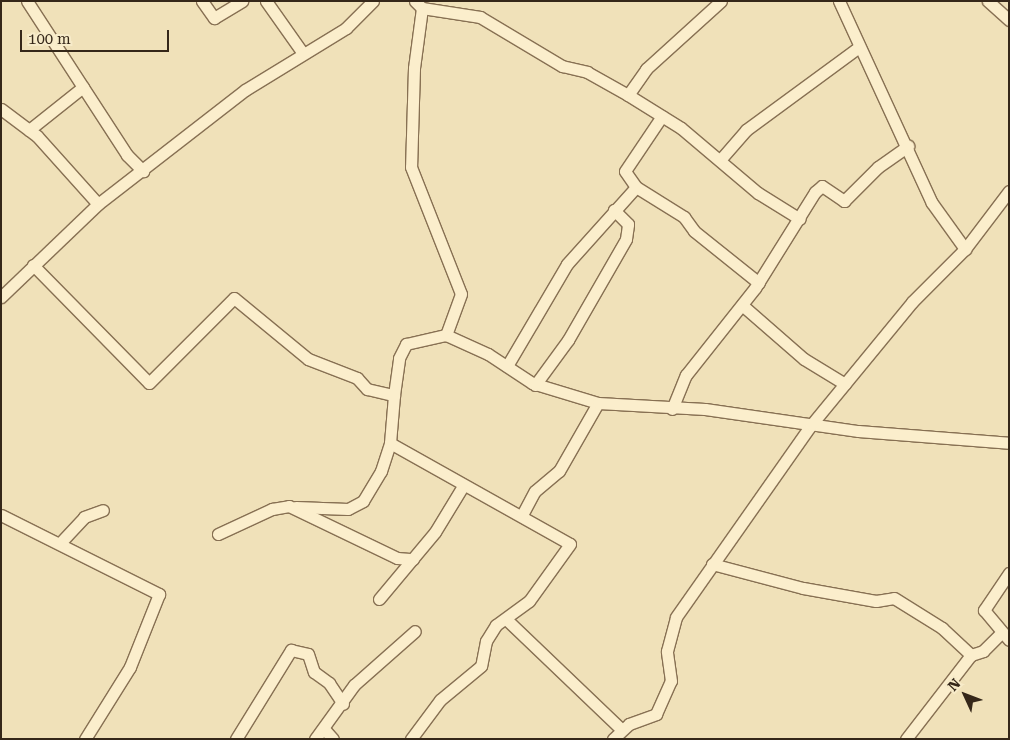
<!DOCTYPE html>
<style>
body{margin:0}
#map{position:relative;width:1010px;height:740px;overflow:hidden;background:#f0e1b9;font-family:"Roboto Serif",serif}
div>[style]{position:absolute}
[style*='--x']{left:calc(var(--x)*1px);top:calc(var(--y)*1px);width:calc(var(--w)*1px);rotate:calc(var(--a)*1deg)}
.roads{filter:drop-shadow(1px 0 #877053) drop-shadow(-1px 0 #877053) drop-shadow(0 1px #877053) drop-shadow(0 -1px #877053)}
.street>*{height:11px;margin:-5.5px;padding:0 5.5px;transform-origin:5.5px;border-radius:5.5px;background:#fbeecc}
span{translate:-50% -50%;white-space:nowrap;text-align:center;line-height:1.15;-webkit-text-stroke:4px #f7ebc9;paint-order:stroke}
.frame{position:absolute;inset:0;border:2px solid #352719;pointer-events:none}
.north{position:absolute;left:940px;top:670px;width:50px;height:50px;-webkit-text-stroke:4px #f7ebc9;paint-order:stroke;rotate:313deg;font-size:14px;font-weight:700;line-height:20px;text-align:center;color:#352719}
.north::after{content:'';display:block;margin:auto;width:18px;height:22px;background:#352719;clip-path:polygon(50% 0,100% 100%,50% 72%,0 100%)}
.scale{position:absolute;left:20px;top:30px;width:149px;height:22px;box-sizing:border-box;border:2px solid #352719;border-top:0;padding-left:6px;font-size:15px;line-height:18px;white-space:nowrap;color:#352719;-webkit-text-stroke:4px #f7ebc9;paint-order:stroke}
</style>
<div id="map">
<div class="roads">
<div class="street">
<i style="--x:27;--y:1;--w:184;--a:57"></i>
<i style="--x:127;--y:155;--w:23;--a:45"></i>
<i style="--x:202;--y:1;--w:21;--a:55"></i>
<i style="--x:214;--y:18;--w:33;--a:-31"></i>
<i style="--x:266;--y:1;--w:62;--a:54.8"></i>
<i style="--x:415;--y:1;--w:10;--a:45"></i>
<i style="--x:422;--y:8;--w:59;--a:8.8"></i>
<i style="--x:480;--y:17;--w:96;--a:30.9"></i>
<i style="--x:562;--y:66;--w:26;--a:13"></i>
<i style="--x:587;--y:72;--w:47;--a:29.3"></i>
<i style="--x:628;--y:95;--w:62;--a:31.9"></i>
<i style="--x:681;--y:128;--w:101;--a:40.2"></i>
<i style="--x:758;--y:193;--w:49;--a:31.8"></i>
<i style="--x:839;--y:1;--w:222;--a:65.3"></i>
<i style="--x:932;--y:203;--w:57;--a:54.3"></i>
<i style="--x:988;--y:1;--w:28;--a:42"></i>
<i style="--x:422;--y:8;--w:61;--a:97.6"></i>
<i style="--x:414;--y:68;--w:99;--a:91.7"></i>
<i style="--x:411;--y:167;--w:136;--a:68.5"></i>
<i style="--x:461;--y:294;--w:44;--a:110.1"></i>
<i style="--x:446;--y:335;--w:46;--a:24.3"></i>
<i style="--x:488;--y:354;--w:53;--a:33.4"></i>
<i style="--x:532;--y:383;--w:69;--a:16.9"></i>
<i style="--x:628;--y:95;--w:32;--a:-55"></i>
<i style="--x:646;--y:69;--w:101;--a:-42.2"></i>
<i style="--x:1;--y:109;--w:45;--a:36.9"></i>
<i style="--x:37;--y:136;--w:91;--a:48.1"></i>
<i style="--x:29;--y:130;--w:69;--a:-38.5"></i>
<i style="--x:720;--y:160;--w:40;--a:-49"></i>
<i style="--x:746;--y:130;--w:140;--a:-36.3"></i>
<i style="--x:636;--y:187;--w:57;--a:32"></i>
<i style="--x:684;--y:217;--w:17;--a:54"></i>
<i style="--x:694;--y:231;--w:83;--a:38.7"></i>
<i style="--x:33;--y:265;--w:165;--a:45.5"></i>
<i style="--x:149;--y:383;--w:120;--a:-45"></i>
<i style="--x:234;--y:298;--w:96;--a:39.5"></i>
<i style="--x:308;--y:359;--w:53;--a:21.2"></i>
<i style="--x:357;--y:378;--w:15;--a:48"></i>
<i style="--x:367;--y:389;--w:28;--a:13"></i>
<i style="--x:394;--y:395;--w:37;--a:-82"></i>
<i style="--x:399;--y:358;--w:16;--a:-63"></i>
<i style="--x:406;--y:344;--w:41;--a:-12.7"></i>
<i style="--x:1;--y:297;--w:134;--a:-43.8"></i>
<i style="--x:98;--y:204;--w:186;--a:-37.8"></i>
<i style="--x:245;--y:90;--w:119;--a:-31.5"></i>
<i style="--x:346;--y:28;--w:38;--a:-45"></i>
<i style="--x:742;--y:305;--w:82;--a:41.1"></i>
<i style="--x:804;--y:359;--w:48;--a:31.4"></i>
<i style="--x:507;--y:366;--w:118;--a:-59.5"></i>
<i style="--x:567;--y:264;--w:103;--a:-48.1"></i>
<i style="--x:636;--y:187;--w:19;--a:-125"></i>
<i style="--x:625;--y:171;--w:66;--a:-56.1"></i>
<i style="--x:535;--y:385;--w:56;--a:-53.7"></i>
<i style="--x:568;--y:340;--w:116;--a:-60.1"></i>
<i style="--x:626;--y:239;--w:15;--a:-82"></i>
<i style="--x:628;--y:224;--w:20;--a:-135"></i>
<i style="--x:672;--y:409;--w:37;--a:-68"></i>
<i style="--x:686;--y:375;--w:111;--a:-51.6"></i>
<i style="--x:755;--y:288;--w:113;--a:-58"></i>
<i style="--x:815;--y:192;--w:9;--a:-41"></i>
<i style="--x:822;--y:186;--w:27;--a:34"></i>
<i style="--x:844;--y:201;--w:48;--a:-45"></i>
<i style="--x:878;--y:167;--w:37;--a:-35"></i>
<i style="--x:390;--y:443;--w:206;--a:29.3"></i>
<i style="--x:570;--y:544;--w:70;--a:125.7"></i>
<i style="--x:529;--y:601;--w:41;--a:144"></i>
<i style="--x:496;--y:625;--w:19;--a:122"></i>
<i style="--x:486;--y:641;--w:25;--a:101"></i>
<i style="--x:481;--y:666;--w:53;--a:140.3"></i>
<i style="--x:440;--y:700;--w:49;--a:126.6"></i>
<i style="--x:296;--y:507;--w:52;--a:2.2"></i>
<i style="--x:348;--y:509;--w:17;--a:-28"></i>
<i style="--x:363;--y:501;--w:35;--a:-59"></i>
<i style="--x:381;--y:471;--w:29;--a:-72"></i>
<i style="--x:390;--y:443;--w:48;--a:-85.2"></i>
<i style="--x:1;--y:515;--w:177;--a:26.6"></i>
<i style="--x:159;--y:594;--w:79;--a:111.7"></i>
<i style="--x:130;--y:667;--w:85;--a:122"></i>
<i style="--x:522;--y:515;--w:27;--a:-62"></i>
<i style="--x:535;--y:491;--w:31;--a:-40"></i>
<i style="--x:559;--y:471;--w:78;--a:-60.2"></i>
<i style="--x:598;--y:403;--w:107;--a:3.2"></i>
<i style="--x:705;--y:409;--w:155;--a:8.2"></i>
<i style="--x:858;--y:431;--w:151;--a:4.5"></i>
<i style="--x:218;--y:534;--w:60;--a:-24.8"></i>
<i style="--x:272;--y:509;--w:17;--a:-10"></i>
<i style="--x:289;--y:506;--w:120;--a:25.7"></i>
<i style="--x:397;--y:558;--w:16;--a:4"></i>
<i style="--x:61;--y:542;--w:34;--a:-47"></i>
<i style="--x:84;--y:517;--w:20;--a:-20"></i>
<i style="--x:712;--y:564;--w:94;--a:14.8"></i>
<i style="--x:803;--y:588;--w:74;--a:10.1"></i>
<i style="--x:876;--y:601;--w:18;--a:-9"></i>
<i style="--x:894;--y:598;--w:57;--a:32"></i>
<i style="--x:942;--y:628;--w:40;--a:43"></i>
<i style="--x:1009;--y:573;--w:45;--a:124"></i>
<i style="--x:984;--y:610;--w:39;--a:50"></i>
<i style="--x:379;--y:599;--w:87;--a:-50.1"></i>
<i style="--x:435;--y:532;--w:54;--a:-58.7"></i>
<i style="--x:507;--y:620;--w:158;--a:43.7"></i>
<i style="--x:324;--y:729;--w:13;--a:48"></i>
<i style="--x:236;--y:739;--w:105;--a:-58.3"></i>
<i style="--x:291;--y:650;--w:17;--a:13"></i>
<i style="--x:308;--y:654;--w:19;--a:72"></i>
<i style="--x:314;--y:672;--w:19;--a:36"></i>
<i style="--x:329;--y:683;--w:25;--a:56"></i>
<i style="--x:315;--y:739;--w:67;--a:-54.2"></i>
<i style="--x:354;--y:685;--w:81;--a:-41.5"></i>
<i style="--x:613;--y:739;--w:22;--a:-43"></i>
<i style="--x:629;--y:724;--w:29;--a:-20"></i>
<i style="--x:656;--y:714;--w:36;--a:-66"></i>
<i style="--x:671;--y:681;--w:30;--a:-98"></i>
<i style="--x:667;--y:651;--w:35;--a:-75"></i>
<i style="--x:676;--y:617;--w:235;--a:-54.9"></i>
<i style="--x:811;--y:425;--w:159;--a:-50.6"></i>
<i style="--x:912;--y:302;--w:75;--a:-45"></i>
<i style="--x:965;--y:249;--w:73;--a:-52.8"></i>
<i style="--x:906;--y:739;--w:106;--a:-52.3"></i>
<i style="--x:971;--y:655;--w:13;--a:-18"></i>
<i style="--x:983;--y:651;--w:24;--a:-45"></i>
</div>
</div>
<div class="frame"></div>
<div class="north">N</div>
<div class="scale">100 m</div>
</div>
